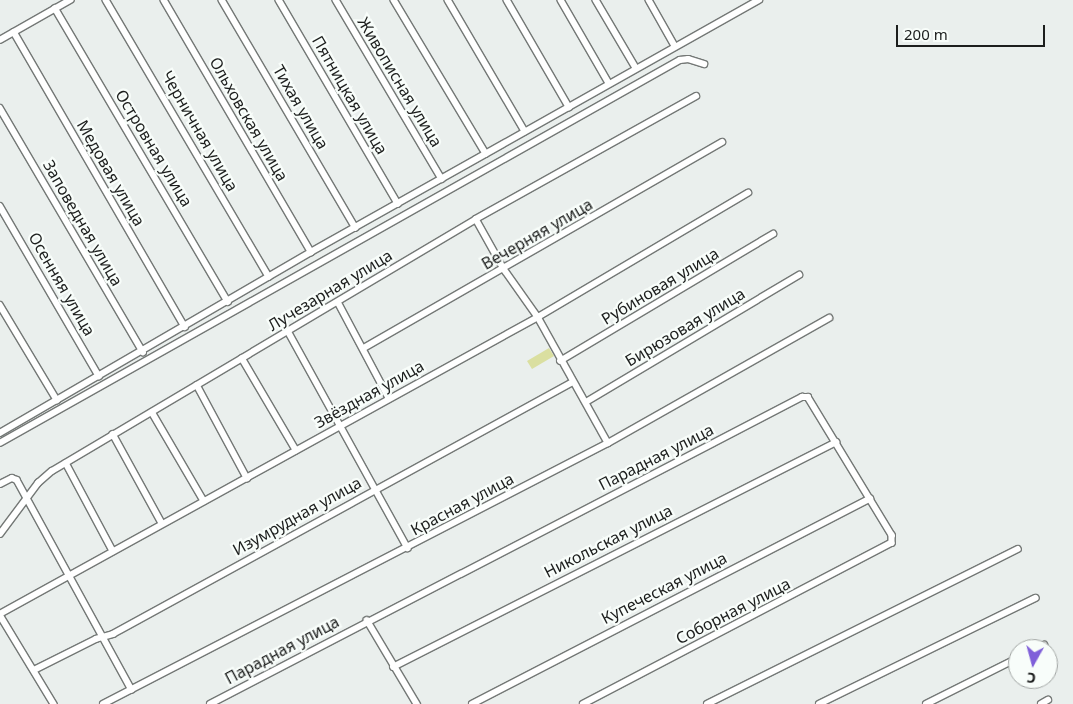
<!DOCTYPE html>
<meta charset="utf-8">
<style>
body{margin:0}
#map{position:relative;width:1073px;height:704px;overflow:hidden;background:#eaefed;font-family:"Noto Sans",sans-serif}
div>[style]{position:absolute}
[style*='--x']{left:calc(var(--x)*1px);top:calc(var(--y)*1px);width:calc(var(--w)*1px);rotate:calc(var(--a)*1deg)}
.green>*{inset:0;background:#dadfa0}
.roads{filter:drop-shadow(1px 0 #747876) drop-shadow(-1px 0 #747876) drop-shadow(0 1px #747876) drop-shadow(0 -1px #747876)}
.street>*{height:5.5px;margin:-2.75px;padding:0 2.75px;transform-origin:2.75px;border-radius:2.75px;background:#fff}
span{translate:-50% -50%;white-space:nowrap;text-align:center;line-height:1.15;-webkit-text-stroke:4.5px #f8fdfa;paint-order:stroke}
.street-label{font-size:16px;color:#1c1e1d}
.north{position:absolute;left:1008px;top:639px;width:50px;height:50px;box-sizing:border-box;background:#f8fdfa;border:1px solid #a0a4a2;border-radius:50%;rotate:187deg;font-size:14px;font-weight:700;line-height:20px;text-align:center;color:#1c1e1d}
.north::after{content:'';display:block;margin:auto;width:18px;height:22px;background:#7f5fd9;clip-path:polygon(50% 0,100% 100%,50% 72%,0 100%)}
.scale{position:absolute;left:896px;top:25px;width:149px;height:22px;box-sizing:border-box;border:2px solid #1c1e1d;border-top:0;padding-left:6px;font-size:15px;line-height:18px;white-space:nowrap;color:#1c1e1d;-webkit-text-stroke:4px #f8fdfa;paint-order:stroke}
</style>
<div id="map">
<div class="green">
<i style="clip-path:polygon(549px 348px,554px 356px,532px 369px,527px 361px)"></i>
</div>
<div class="roads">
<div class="street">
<i style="--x:106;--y:0;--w:321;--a:59.5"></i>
<i style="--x:164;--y:0;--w:292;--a:59.7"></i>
<i style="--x:222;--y:0;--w:264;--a:59.6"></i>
<i style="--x:279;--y:0;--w:236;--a:59.7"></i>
<i style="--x:336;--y:0;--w:208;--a:59.4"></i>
<i style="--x:394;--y:0;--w:179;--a:59.1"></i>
<i style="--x:448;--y:0;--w:152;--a:59.6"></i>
<i style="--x:507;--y:0;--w:124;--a:59.9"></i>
<i style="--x:561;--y:0;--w:96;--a:60"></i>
<i style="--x:596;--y:0;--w:79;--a:59.5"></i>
<i style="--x:649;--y:0;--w:53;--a:60.5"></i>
<i style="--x:55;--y:8;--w:341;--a:59.5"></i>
<i style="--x:14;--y:32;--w:341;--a:59.9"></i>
<i style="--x:0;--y:40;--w:81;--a:-29.7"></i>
<i style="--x:0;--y:108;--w:283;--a:59.6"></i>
<i style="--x:0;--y:206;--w:197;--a:59.8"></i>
<i style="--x:476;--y:219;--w:57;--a:60.8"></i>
<i style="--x:504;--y:269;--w:59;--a:54.7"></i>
<i style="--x:538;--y:317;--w:144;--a:60.9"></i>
<i style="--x:338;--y:302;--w:109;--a:62"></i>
<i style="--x:0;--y:305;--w:111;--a:59"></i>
<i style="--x:288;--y:331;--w:248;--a:61.1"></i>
<i style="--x:364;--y:348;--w:413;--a:-29.9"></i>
<i style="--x:242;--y:358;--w:107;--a:59.6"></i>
<i style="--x:560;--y:361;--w:248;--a:-30.8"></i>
<i style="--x:197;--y:385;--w:106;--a:61.7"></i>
<i style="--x:586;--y:402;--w:248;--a:-30.8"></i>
<i style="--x:152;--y:412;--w:103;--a:59.7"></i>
<i style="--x:0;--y:433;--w:360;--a:-30.2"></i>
<i style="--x:311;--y:252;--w:514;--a:-29.36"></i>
<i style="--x:113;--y:434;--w:102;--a:61.2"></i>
<i style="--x:0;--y:443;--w:780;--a:-29.39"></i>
<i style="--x:680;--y:60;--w:8;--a:-7"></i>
<i style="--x:688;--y:59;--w:17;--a:17"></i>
<i style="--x:66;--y:463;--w:100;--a:61.9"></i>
<i style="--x:0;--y:484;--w:13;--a:-27"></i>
<i style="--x:12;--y:478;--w:5;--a:22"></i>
<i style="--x:17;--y:480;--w:239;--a:61.3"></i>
<i style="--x:0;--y:534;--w:64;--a:-53.3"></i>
<i style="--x:38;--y:483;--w:18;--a:-41"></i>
<i style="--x:52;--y:471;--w:493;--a:-30.7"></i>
<i style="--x:476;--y:219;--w:252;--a:-29.2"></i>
<i style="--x:0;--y:614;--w:615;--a:-28.9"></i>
<i style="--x:538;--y:317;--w:244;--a:-30.6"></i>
<i style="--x:0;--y:615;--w:104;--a:58.8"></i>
<i style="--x:367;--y:620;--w:98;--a:59.2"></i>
<i style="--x:1036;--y:649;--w:9;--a:-27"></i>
<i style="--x:393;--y:667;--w:497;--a:-26.9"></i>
<i style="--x:34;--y:670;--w:69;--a:-26.6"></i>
<i style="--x:96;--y:639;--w:18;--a:-16"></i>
<i style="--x:113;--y:634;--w:522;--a:-28.72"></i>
<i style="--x:103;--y:704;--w:568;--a:-27.33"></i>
<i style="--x:608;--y:443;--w:254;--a:-29.5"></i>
<i style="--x:210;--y:704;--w:667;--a:-27.41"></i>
<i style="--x:802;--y:397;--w:6;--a:0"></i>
<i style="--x:808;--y:397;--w:162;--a:58.7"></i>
<i style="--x:892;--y:535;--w:8;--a:90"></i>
<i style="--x:892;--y:543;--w:348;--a:152.4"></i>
<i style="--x:472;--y:704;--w:448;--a:-27.3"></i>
<i style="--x:707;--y:704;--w:347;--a:-26.5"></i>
<i style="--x:819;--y:704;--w:241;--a:-26.1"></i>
<i style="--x:926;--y:704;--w:103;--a:-26.6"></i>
<i style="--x:1041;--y:704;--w:8;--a:-30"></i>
</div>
</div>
<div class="street-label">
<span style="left:400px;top:82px;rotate:59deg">Живописная улица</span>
<span style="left:350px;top:95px;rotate:60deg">Пятницкая улица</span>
<span style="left:301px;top:107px;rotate:60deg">Тихая улица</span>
<span style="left:249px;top:119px;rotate:60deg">Ольховская улица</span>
<span style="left:200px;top:131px;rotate:60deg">Черничная улица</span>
<span style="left:154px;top:148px;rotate:59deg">Островная улица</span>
<span style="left:111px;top:173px;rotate:60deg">Медовая улица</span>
<span style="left:83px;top:223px;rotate:60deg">Заповедная улица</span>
<span style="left:537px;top:234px;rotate:-30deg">Вечерняя улица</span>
<span style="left:62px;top:284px;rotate:60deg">Осенняя улица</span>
<span style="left:660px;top:286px;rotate:-31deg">Рубиновая улица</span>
<span style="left:330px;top:290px;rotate:-31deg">Лучезарная улица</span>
<span style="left:685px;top:327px;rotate:-31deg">Бирюзовая улица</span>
<span style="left:369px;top:394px;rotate:-29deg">Звёздная улица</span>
<span style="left:656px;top:457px;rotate:-27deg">Парадная улица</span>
<span style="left:462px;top:504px;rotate:-28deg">Красная улица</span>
<span style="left:297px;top:516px;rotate:-29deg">Изумрудная улица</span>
<span style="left:608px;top:541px;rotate:-27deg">Никольская улица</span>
<span style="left:664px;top:588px;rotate:-27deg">Купеческая улица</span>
<span style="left:733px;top:611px;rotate:-27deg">Соборная улица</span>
<span style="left:282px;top:650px;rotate:-28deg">Парадная улица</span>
</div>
<div class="north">С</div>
<div class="scale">200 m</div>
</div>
